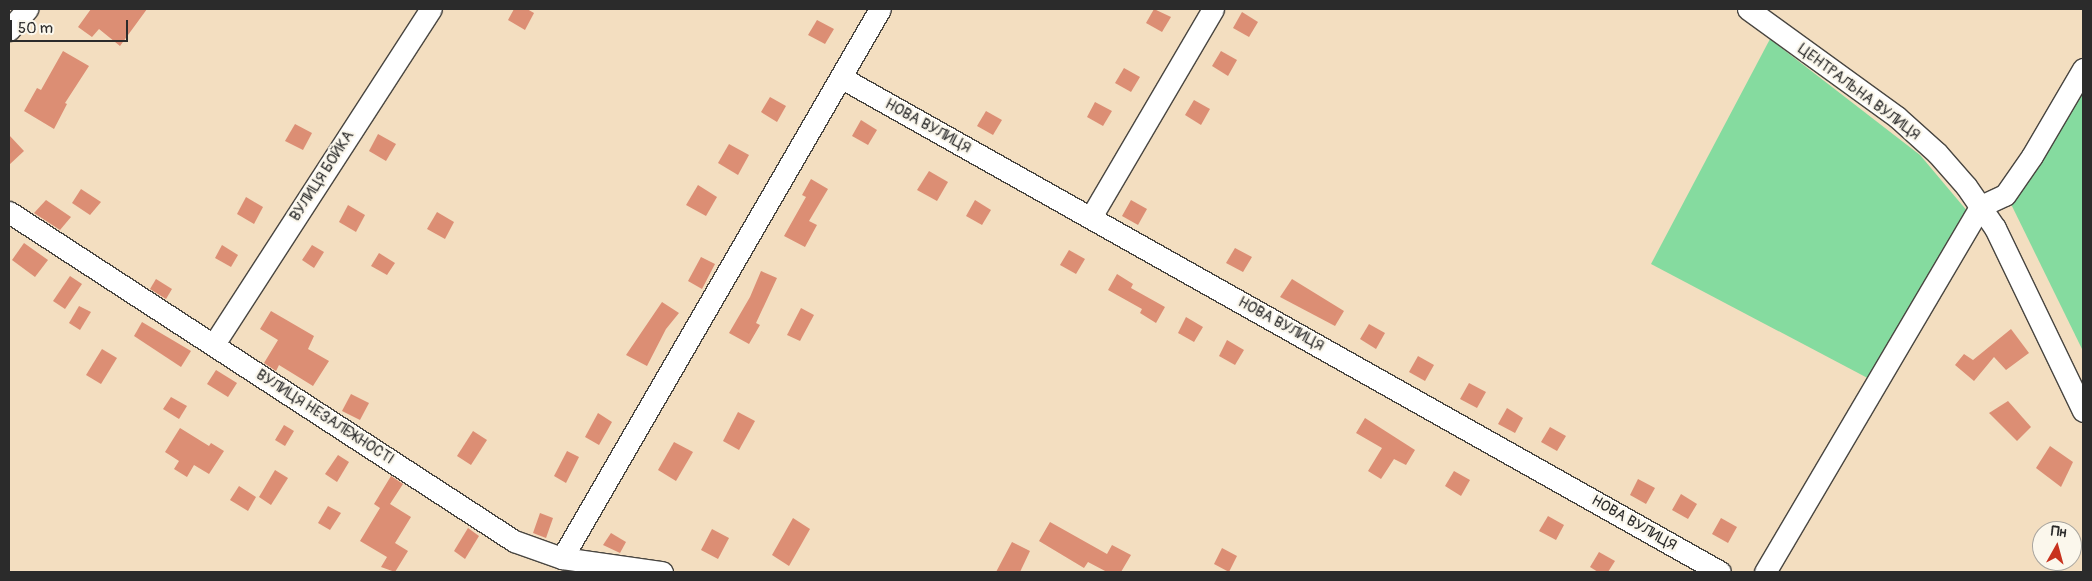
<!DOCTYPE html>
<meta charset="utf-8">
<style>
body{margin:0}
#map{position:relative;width:2092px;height:581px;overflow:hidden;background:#f3dec0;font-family:Pangolin,sans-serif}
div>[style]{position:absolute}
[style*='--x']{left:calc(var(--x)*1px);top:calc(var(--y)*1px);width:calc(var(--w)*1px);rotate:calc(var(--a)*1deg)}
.green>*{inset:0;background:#85db9f}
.building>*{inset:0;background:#dc8e74}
.roads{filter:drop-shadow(1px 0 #494641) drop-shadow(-1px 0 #494641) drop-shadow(0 1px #494641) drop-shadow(0 -1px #494641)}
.minor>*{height:21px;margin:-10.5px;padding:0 10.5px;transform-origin:10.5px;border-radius:10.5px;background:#fff}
span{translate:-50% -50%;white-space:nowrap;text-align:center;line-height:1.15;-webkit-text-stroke:4.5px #fbf7ec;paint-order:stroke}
.street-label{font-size:15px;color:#2b2b2b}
.frame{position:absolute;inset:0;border:10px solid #2b2b2b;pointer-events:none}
.north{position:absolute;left:2032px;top:521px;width:50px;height:50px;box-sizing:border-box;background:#fbf7ec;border:1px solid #a8a59f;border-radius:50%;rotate:7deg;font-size:14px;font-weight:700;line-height:20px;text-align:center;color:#2b2b2b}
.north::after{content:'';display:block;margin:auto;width:18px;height:22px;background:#c8321e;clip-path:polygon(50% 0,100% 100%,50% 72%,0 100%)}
.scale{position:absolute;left:10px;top:20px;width:118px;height:22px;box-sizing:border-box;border:2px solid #2b2b2b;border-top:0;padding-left:6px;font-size:15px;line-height:18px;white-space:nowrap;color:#2b2b2b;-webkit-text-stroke:4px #fbf7ec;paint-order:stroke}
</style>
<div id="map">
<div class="green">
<i style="clip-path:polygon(1770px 39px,1920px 155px,1968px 212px,1877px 383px,1651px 264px)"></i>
<i style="clip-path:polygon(2083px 81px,2083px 351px,2009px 200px)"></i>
</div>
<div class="building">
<i style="clip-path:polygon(91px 9px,147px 9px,120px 46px,99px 29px,92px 37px,78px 27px)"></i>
<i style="clip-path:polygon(514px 9px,527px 9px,534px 13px,525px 30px,508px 20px)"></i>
<i style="clip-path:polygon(1154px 9px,1171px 17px,1162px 32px,1146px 23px)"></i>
<i style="clip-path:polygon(1242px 12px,1258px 22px,1249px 37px,1233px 28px)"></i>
<i style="clip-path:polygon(817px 20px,834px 29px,825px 44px,808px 35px)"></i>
<i style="clip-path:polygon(63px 51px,89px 66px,65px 103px,67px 104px,54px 129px,24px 111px,37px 88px,41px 90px)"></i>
<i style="clip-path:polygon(1221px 51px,1237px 60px,1228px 76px,1212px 66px)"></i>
<i style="clip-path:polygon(1124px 68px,1140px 77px,1131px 92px,1115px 83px)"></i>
<i style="clip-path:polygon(770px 97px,786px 106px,777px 122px,761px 112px)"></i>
<i style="clip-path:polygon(1194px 100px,1210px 109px,1201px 125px,1185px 115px)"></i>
<i style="clip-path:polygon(1095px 102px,1112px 111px,1103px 126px,1087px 117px)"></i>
<i style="clip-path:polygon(986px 111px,1002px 120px,993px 135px,977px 126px)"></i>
<i style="clip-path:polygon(861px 120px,877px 130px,868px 145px,852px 136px)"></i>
<i style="clip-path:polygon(295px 124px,312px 133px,303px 150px,285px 141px)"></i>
<i style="clip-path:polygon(378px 134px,396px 144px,386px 161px,369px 151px)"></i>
<i style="clip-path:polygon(9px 135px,24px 151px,9px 165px)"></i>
<i style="clip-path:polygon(729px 144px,749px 155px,738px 175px,718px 163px)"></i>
<i style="clip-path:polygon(929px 171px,948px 182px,937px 201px,917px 190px)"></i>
<i style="clip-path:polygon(811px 179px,828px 189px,809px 221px,817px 225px,805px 247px,784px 236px,806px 197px,802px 195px)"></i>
<i style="clip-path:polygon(698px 185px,717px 197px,706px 216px,686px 205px)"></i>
<i style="clip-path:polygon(81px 189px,101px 202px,90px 215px,72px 203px)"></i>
<i style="clip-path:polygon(246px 197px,263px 207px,254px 224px,237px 214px)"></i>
<i style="clip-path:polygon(46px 200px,71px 217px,60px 230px,34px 213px)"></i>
<i style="clip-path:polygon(975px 200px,991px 210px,982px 225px,966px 216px)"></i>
<i style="clip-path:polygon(1131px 200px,1147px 209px,1138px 225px,1122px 216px)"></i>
<i style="clip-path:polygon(348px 205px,365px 215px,356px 232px,339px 222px)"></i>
<i style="clip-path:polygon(437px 212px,454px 222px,445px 239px,427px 229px)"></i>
<i style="clip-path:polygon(24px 243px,48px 260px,35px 277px,12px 260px)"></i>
<i style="clip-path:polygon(222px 245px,238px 255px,231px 267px,215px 258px)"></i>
<i style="clip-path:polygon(312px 245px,324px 252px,314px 268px,302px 260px)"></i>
<i style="clip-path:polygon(1235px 248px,1252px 257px,1243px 272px,1226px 263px)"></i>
<i style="clip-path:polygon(1069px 250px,1085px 259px,1076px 274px,1060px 265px)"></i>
<i style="clip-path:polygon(379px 253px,395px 263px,387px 275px,371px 266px)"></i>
<i style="clip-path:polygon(701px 257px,715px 264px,702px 289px,688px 281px)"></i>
<i style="clip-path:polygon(761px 271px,777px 278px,756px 323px,760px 325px,749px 344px,729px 333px,750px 297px)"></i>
<i style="clip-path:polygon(1117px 274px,1133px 284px,1131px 288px,1165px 307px,1156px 323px,1140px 313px,1142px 309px,1108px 290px)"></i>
<i style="clip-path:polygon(70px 276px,82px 284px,65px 309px,53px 301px)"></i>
<i style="clip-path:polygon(156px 279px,172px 289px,166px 299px,150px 289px)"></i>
<i style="clip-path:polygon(1292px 279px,1344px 311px,1335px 326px,1280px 297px)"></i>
<i style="clip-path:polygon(662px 302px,679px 313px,666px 329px,647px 366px,626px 355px)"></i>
<i style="clip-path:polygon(79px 306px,91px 312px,80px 330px,69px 323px)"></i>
<i style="clip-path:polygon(801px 308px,814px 315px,800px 341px,787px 335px)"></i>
<i style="clip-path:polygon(271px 311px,314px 336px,308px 349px,329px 361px,313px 386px,279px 365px,276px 371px,264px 363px,278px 340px,260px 329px)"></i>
<i style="clip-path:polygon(1186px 317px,1203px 327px,1194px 342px,1178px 333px)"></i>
<i style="clip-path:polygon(142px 322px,191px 351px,181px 367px,134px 336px)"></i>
<i style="clip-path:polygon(1369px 324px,1385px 333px,1376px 349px,1360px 339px)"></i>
<i style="clip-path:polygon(2011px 329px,2029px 353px,2006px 370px,1994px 357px,1974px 381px,1955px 365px,1964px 354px,1973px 360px)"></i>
<i style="clip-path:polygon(1227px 340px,1244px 350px,1235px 365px,1219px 356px)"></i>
<i style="clip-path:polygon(102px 349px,117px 358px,101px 384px,86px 375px)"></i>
<i style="clip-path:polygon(1418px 356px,1434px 365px,1425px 381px,1409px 372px)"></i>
<i style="clip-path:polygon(216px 370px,237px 383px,228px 397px,207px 384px)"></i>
<i style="clip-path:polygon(1469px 383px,1486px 392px,1477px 408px,1460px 399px)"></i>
<i style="clip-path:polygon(351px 394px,369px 403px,360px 420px,342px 411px)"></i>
<i style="clip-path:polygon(171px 397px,187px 406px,179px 419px,163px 409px)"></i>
<i style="clip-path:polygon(2008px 401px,2031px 427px,2017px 441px,1989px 413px)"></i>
<i style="clip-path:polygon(1507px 408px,1523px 418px,1515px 433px,1498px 424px)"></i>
<i style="clip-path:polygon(738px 412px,755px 421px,739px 450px,723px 441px)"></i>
<i style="clip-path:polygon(598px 413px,612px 422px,599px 445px,585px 437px)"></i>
<i style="clip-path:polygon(1365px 418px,1415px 450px,1406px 465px,1394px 459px,1381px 479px,1368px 471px,1382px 448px,1356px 433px)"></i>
<i style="clip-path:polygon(284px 425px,294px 431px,285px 446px,275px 440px)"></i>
<i style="clip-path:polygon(1550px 427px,1566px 436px,1557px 451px,1541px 442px)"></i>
<i style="clip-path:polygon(180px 428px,209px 446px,211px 443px,224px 451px,209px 474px,194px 465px,187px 477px,174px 469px,179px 461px,165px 452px)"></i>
<i style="clip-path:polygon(473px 431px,487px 440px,471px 465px,457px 456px)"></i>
<i style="clip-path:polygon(674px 442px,693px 452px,676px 481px,658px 470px)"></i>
<i style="clip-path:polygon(2050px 446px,2073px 462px,2061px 487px,2036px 468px)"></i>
<i style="clip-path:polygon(567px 451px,579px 457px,566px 483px,554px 476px)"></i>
<i style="clip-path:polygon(338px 455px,349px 462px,337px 482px,325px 474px)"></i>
<i style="clip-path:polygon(275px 470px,288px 478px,271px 505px,259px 497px)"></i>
<i style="clip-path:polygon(1454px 471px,1470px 480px,1461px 496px,1445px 486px)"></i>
<i style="clip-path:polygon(391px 476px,403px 484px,390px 504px,411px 517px,395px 543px,408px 551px,395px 572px,381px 567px,387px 557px,360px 541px,380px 508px,374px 504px)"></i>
<i style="clip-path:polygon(1638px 479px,1655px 488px,1646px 504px,1630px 495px)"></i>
<i style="clip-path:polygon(239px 486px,256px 497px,248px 511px,230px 500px)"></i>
<i style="clip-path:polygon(1681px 494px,1697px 504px,1688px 519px,1672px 510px)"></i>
<i style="clip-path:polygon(328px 506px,341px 513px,330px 530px,318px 523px)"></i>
<i style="clip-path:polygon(540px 513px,553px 518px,546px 538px,533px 533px)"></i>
<i style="clip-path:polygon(1548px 516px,1564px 525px,1556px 540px,1539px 531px)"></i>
<i style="clip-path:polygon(793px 518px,810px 529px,789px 566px,772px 555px)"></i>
<i style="clip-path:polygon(1721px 518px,1737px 527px,1728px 543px,1712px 534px)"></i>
<i style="clip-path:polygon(1050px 522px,1107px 554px,1112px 545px,1131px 555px,1121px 572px,1107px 572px,1088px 562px,1084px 568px,1039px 541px)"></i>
<i style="clip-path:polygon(468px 528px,479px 536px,465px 559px,454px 551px)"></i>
<i style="clip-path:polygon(712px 529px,729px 538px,718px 559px,701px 550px)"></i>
<i style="clip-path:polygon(611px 533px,626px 542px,620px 553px,603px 545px)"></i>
<i style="clip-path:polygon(1012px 542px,1030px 551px,1020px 572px,996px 572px)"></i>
<i style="clip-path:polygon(1222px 548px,1237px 556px,1229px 572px,1214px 564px)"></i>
<i style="clip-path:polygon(1599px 552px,1615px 561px,1608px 572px,1598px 572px,1590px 567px)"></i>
</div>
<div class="roads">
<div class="minor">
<i style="--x:1748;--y:9;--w:184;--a:35.9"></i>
<i style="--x:1897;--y:117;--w:54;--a:42"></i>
<i style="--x:1937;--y:153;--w:44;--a:48.7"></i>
<i style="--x:1966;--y:186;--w:51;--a:55.4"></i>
<i style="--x:1995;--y:228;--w:203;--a:64.3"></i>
<i style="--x:9;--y:30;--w:28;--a:-49"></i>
<i style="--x:842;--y:78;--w:1007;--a:29.36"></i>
<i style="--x:1981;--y:206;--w:26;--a:-25"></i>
<i style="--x:2005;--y:195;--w:47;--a:-55.3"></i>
<i style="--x:2032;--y:156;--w:101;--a:-59.6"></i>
<i style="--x:9;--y:212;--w:603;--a:33.08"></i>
<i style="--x:514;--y:541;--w:51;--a:19.5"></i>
<i style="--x:562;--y:558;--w:101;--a:8"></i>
<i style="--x:1091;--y:217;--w:241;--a:-59.6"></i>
<i style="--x:214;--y:344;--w:399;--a:-57.1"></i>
<i style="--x:562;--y:558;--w:634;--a:-59.92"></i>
<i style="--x:1765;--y:572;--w:425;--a:-59.5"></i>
</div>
</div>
<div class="street-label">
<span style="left:1859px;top:92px;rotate:37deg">ЦЕНТРАЛЬНА ВУЛИЦЯ</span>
<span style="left:928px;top:126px;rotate:29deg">НОВА ВУЛИЦЯ</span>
<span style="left:322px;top:176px;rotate:-57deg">ВУЛИЦЯ БОЙКА</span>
<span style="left:1281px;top:324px;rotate:29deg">НОВА ВУЛИЦЯ</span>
<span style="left:325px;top:417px;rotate:33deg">ВУЛИЦЯ НЕЗАЛЕЖНОСТІ</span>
<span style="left:1634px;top:523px;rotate:30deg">НОВА ВУЛИЦЯ</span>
</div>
<div class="frame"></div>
<div class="north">Пн</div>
<div class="scale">50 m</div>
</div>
